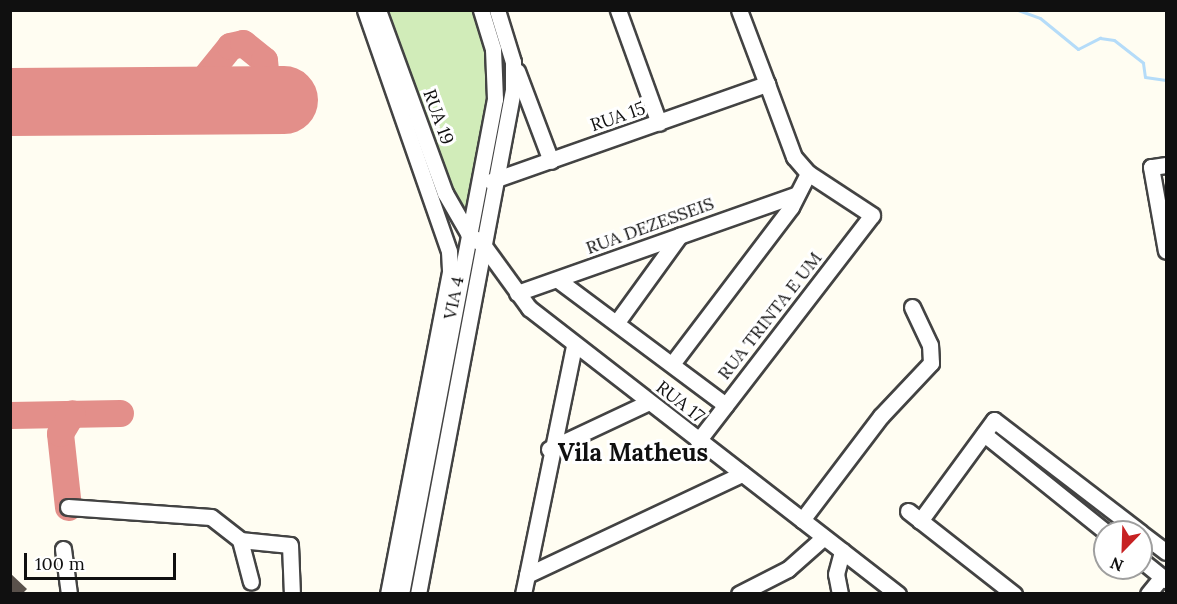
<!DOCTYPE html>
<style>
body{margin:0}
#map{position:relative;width:1177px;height:604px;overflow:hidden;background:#fffdf2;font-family:Lora,serif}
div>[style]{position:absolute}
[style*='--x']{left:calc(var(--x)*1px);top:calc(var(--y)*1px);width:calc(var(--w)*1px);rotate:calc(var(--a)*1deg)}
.green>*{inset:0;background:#d1ecb9}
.stream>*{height:3px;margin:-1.5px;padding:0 1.5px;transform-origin:1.5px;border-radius:1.5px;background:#b5dcf9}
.taxiway>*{height:27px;margin:-13.5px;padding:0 13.5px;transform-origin:13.5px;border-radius:13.5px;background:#e38f8a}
.runway>*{height:68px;margin:-34px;padding:0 34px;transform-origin:34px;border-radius:34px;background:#e38f8a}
.building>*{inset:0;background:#59514b}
.roads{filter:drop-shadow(2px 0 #434343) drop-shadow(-2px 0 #434343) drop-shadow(0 2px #434343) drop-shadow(0 -2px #434343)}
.minor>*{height:15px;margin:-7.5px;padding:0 7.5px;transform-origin:7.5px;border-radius:7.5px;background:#fff}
span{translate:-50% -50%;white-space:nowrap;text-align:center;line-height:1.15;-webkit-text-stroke:6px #fff;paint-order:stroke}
.street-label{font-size:18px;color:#101010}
.district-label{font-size:24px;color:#101010;font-weight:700}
.frame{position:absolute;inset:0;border:12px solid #101010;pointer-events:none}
.north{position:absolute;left:1093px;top:520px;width:60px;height:60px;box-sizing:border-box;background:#fff;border:2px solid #9f9f9f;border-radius:50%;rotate:203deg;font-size:16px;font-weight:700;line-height:24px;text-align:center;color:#101010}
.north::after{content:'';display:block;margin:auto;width:21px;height:27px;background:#c72122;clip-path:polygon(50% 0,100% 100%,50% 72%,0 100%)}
.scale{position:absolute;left:24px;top:553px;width:152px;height:27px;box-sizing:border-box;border:3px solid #101010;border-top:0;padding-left:8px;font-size:18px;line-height:21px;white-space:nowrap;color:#101010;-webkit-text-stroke:4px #fff;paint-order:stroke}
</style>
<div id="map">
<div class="green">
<i style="clip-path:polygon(383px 11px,475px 11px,492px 82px,468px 215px,454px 201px)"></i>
<i style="clip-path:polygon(486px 11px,493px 11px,503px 42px,508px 80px,491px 168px,502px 80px)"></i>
<i style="clip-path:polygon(472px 254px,477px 255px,413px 593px,406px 594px)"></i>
</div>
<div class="stream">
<i style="--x:1018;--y:10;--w:23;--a:20"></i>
<i style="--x:1040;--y:18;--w:49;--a:39.2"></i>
<i style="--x:1078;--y:49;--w:25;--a:-27"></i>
<i style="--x:1100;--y:38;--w:14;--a:8"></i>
<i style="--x:1114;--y:40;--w:37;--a:38"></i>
<i style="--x:1143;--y:63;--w:14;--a:82"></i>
<i style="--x:1145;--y:77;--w:21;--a:8"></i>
</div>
<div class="taxiway">
<i style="--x:166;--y:101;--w:40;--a:-28"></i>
<i style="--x:201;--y:82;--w:46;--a:-51.1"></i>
<i style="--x:230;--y:46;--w:13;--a:-13"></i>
<i style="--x:243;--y:43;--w:27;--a:39"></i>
<i style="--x:264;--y:60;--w:40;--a:84.3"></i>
<i style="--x:10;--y:415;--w:110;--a:-1"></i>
<i style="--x:68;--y:507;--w:74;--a:-96.2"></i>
<i style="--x:60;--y:433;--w:23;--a:-59"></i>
</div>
<div class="runway">
<i style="--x:10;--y:102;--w:274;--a:-0.4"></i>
</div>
<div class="building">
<i style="clip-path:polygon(10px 573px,27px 589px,22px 594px,10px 594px)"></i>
</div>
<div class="roads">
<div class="minor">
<i style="--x:365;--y:10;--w:255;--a:70.8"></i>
<i style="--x:449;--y:251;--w:21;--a:87"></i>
<i style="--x:450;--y:272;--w:328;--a:100.9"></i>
<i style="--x:378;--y:10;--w:195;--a:69.9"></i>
<i style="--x:445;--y:193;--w:46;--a:60.1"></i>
<i style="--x:468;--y:233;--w:21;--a:39"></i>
<i style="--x:484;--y:246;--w:77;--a:54"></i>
<i style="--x:529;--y:308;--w:467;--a:37.8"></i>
<i style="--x:618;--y:10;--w:120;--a:70.1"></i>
<i style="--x:517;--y:71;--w:96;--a:69.3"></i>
<i style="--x:1166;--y:165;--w:15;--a:172"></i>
<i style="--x:1151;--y:167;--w:85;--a:79.9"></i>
<i style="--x:491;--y:181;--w:293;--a:-19.4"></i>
<i style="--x:767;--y:84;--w:79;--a:-110.7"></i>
<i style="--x:558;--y:280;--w:209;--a:36.7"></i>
<i style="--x:517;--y:293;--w:296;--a:-19.4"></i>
<i style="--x:617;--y:322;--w:107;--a:-54.1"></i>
<i style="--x:574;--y:346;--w:234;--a:101.6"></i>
<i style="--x:527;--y:575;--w:238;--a:-25.2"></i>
<i style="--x:672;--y:364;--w:197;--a:-52.8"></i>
<i style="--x:791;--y:207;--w:38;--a:-63"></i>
<i style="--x:808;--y:173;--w:21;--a:-131"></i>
<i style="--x:794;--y:157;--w:78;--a:-110.3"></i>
<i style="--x:984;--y:434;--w:156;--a:38.8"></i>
<i style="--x:698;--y:441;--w:285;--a:-52.4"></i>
<i style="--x:872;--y:215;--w:77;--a:-146.7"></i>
<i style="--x:549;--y:449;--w:110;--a:-25.2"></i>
<i style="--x:68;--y:507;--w:143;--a:4"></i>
<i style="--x:211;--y:517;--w:37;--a:38"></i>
<i style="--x:240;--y:540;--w:43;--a:75.3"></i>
<i style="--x:908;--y:511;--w:135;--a:38.1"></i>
<i style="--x:802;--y:520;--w:131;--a:-52.8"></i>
<i style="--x:881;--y:416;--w:73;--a:-46.7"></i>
<i style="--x:931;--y:363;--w:18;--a:-93"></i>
<i style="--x:930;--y:345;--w:42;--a:-115.3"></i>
<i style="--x:920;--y:521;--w:125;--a:-53.8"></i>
<i style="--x:994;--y:420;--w:184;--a:37.5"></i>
<i style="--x:1141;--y:533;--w:31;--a:37"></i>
<i style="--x:240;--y:540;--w:50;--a:5.7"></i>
<i style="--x:290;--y:545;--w:49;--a:87.7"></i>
<i style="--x:63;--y:549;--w:45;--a:82.4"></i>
<i style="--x:1141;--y:560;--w:32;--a:39"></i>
<i style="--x:401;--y:594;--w:504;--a:-79.25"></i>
<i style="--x:495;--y:99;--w:50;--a:-92.3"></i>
<i style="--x:493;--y:49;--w:41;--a:-107.1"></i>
<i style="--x:418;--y:594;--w:513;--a:-79.33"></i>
<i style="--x:513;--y:90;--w:28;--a:-90"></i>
<i style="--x:513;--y:62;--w:54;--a:-107.1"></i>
<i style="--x:523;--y:594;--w:19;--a:-78"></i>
<i style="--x:739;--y:594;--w:55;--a:-27"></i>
<i style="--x:788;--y:569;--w:48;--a:-41.6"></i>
<i style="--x:840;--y:594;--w:20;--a:-101"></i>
<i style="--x:836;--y:574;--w:24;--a:-75"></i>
<i style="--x:1148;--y:594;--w:22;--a:-51"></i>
</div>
</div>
<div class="street-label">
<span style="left:438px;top:117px;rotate:70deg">RUA 19</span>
<span style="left:618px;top:117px;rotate:-19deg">RUA 15</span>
<span style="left:650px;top:226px;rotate:-20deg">RUA DEZESSEIS</span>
<span style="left:454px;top:298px;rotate:-79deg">VIA 4</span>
<span style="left:770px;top:316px;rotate:-52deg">RUA TRINTA E UM</span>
<span style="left:680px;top:402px;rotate:38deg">RUA 17</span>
</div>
<div class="district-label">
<span style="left:633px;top:453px">Vila Matheus</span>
</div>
<div class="frame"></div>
<div class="north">N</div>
<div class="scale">100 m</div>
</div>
